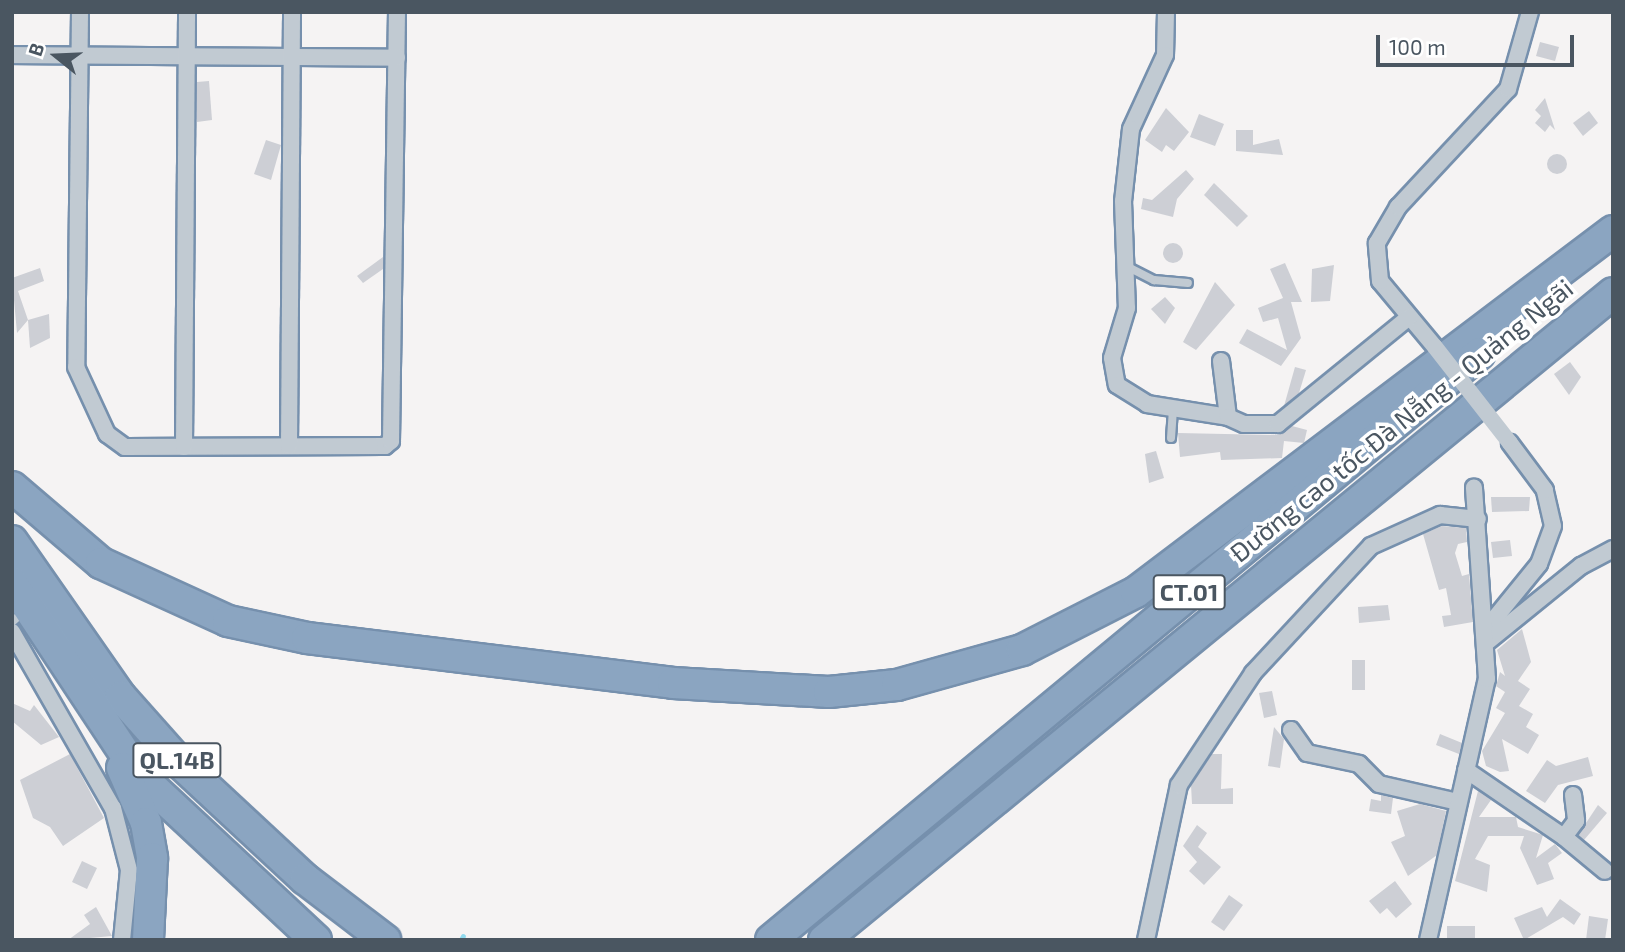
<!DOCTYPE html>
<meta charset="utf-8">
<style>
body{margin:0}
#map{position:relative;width:1625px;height:952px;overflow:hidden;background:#f5f3f3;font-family:"Exo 2",sans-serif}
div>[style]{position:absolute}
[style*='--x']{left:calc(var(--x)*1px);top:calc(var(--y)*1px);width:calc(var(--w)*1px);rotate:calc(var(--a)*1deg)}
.stream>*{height:4.5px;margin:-2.25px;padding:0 2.25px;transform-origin:2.25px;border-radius:2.25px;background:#90daee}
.building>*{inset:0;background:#cdcfd5}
.round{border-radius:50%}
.roads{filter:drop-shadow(2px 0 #7690ad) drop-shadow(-2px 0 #7690ad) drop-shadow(0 2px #7690ad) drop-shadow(0 -2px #7690ad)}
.lane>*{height:8px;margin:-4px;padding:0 4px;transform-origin:4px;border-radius:4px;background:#c1cad2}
.street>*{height:16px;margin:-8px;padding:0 8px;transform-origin:8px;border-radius:8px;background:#c1cad2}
.highway>*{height:30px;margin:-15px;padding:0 15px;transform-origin:15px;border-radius:15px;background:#8ba5c1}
.street-bridge>*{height:16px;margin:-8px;padding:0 8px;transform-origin:8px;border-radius:8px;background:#c1cad2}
span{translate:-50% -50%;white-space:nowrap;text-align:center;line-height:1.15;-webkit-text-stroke:7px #fff;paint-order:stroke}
.shield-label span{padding:2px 5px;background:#fff;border:2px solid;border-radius:5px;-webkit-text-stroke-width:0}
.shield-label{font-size:24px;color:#4a5661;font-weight:700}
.street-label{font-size:26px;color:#4a5661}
.frame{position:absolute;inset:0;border:14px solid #4a5661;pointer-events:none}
.north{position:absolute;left:21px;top:21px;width:70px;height:70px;-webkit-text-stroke:5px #fff;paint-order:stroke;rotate:288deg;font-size:19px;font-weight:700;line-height:28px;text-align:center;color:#4a5661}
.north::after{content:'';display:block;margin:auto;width:24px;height:32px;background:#4a5661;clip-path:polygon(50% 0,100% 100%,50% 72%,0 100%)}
.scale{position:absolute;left:1376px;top:35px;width:198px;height:32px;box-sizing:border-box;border:4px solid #4a5661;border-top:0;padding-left:9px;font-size:21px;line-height:24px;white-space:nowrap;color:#4a5661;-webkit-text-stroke:5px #fff;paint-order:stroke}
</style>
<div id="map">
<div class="stream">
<i style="--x:461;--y:940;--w:4;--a:-63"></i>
</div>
<div class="building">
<i style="clip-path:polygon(1540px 42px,1559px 47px,1555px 61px,1536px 56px)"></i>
<i style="clip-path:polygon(209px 81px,212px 120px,197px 122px,197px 82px)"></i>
<i style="clip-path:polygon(1545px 98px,1555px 130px,1550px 125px,1545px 132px,1535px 123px,1541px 116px,1535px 110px)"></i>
<i style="clip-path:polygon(1166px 108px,1189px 132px,1174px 151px,1166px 145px,1162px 152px,1145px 140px)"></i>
<i style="clip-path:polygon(1589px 111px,1598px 123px,1583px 136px,1573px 123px)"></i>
<i style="clip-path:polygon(1199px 114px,1224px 124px,1215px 146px,1190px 137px)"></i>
<i style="clip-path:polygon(1236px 130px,1253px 130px,1253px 145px,1279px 139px,1283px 155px,1236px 151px)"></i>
<i style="clip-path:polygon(266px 140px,281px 145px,271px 180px,254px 174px)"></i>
<i class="round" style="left:1547px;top:154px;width:20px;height:20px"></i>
<i style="clip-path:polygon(1186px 170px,1194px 179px,1177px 199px,1173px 217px,1141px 209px,1143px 198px,1152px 200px)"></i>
<i style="clip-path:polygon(1214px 183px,1248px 216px,1237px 227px,1204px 195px)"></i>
<i class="round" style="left:1163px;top:243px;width:20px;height:20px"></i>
<i style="clip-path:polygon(383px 257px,383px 269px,363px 283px,357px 276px)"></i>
<i style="clip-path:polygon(1285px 263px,1302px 302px,1291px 302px,1301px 338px,1281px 366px,1239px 343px,1247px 329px,1287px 350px,1278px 318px,1263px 322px,1258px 308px,1283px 298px,1270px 269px)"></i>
<i style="clip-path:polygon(1334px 265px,1330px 301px,1311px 302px,1312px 269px)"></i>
<i style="clip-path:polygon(40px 268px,44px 281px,18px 291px,28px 320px,17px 333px,12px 278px)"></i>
<i style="clip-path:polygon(1215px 282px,1235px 305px,1196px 350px,1183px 342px)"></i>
<i style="clip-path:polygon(1165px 297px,1175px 308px,1165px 324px,1151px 309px)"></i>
<i style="clip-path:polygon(49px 314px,50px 338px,30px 348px,28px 320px)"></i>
<i style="clip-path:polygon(1570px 362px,1581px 377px,1569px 395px,1554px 374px)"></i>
<i style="clip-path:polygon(1295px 367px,1306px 370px,1299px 393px,1284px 406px)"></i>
<i style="clip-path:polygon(1292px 426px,1307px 430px,1304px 443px,1284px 441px,1282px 458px,1221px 460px,1220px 452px,1180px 457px,1178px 433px,1278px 435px)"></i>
<i style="clip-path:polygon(1156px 451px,1164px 478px,1149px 483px,1145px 454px)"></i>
<i style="clip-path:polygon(1491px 497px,1530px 497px,1529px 511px,1492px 512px)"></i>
<i style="clip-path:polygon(1442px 526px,1466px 528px,1467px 542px,1458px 544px,1455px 553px,1462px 576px,1469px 574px,1473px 622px,1444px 627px,1442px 616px,1451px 615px,1446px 588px,1439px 590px,1423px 534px)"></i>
<i style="clip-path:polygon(1510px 540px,1512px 556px,1493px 558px,1491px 542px)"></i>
<i style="clip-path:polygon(1388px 605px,1390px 620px,1359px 623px,1358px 607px)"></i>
<i style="clip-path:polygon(1522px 629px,1531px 662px,1518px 681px,1530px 689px,1519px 706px,1533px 714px,1526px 727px,1539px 735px,1528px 754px,1502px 739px,1509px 771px,1500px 772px,1486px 766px,1482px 751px,1505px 713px,1496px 708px,1505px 692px,1496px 686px,1500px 672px,1505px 676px,1497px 650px)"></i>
<i style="clip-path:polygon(1352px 660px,1365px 660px,1365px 690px,1352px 690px)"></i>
<i style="clip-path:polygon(1272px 691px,1277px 715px,1264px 718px,1259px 693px)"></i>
<i style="clip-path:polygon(12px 703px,30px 711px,34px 705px,59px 737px,41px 745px,12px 721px)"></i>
<i style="clip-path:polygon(1274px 727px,1284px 739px,1280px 768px,1268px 766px)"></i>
<i style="clip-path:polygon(1440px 734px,1462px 743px,1459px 754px,1436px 745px)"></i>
<i style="clip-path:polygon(70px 754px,104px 818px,63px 846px,50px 827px,33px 818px,20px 780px)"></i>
<i style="clip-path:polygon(1212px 754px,1222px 754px,1221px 789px,1233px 788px,1233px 804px,1192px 804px,1191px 785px)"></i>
<i style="clip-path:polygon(1588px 757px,1593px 776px,1558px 785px,1545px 803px,1526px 791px,1547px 760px,1556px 766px)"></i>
<i style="clip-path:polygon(1478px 791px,1491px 800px,1479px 817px,1516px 817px,1518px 827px,1543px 835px,1536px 858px,1555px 844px,1562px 853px,1548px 863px,1554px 879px,1537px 885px,1520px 848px,1524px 836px,1488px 836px,1475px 859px,1490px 865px,1487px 892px,1455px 881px)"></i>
<i style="clip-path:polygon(1381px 795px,1393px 798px,1391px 814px,1369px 811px,1371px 799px,1381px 801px)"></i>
<i style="clip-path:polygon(1420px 804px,1446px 811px,1437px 855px,1408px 876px,1391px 842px,1405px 836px,1397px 811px)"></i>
<i style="clip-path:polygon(1598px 805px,1607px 813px,1584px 840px,1578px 835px)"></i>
<i style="clip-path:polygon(1197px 825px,1207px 833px,1198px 847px,1221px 867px,1204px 885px,1189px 871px,1197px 862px,1183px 846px)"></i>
<i style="clip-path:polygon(82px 861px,97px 868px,87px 889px,72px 882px)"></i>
<i style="clip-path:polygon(1395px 881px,1412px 904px,1396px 918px,1387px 908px,1380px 914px,1369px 901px)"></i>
<i style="clip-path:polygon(1229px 895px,1243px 905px,1224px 931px,1211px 922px)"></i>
<i style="clip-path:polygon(1560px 899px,1581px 914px,1574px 925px,1563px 917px,1524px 940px,1514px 918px,1542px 907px,1547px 917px)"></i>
<i style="clip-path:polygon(96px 907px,112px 936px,68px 940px,90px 924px,84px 915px)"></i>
<i style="clip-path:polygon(1589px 916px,1608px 919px,1605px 940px,1586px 940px)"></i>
<i style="clip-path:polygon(1447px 926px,1475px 926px,1475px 940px,1447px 940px)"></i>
</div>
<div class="roads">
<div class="lane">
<i style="--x:1130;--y:268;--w:27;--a:27"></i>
<i style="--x:1154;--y:280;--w:34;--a:5"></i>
<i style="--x:1171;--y:438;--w:28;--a:-86"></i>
<i style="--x:12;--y:622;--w:15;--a:-42"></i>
</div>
<div class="street">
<i style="--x:80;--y:12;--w:355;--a:90.6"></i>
<i style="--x:76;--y:367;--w:74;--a:65.2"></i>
<i style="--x:107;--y:434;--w:22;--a:36"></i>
<i style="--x:125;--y:447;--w:260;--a:-0.2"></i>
<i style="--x:385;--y:446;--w:8;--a:-40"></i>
<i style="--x:391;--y:441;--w:429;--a:-89.2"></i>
<i style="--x:1166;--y:12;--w:43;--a:91.3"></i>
<i style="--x:1165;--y:55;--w:81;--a:114.7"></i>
<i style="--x:1131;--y:129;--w:72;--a:96.3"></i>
<i style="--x:1123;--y:201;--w:107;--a:87.9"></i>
<i style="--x:1127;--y:308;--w:52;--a:106.7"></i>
<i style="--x:1112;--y:358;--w:27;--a:80"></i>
<i style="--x:1117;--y:385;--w:36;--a:32"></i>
<i style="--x:1147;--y:404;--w:82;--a:9.1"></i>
<i style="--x:12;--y:55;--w:385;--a:0.4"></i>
<i style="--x:1435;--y:347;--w:86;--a:-129.8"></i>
<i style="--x:1380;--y:281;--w:38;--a:-95"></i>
<i style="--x:1377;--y:243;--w:42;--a:-59.7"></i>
<i style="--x:1398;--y:207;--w:161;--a:-47"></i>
<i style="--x:1508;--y:89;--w:80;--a:-74.1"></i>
<i style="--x:1221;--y:361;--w:56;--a:82.9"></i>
<i style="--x:1228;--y:417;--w:17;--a:24"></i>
<i style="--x:1244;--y:424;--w:34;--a:0"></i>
<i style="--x:1278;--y:424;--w:169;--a:-39.2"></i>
<i style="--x:289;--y:446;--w:434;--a:-89.6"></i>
<i style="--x:184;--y:447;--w:435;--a:-89.6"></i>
<i style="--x:1486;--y:629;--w:84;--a:-50.8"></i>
<i style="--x:1539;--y:564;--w:40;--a:-69.8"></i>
<i style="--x:1553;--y:526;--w:37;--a:-103"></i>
<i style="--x:1545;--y:490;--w:59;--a:-126.7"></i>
<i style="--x:12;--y:632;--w:203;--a:60.2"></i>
<i style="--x:113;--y:808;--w:64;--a:75.5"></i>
<i style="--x:129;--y:870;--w:70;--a:95.7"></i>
<i style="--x:1487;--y:642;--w:121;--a:-39"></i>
<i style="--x:1581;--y:566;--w:36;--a:-28"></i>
<i style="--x:1291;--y:730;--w:28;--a:55"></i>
<i style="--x:1307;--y:753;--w:53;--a:11.9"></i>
<i style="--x:1359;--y:764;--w:28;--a:45"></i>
<i style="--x:1379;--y:784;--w:81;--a:12.8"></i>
<i style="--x:1466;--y:770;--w:119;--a:34.4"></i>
<i style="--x:1573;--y:795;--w:26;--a:83"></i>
<i style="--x:1576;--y:821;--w:20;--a:127"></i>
<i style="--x:1564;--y:837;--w:53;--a:39.7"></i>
<i style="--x:1146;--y:940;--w:158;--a:-78"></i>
<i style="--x:1179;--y:785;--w:134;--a:-56.5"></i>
<i style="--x:1253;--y:673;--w:173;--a:-47.1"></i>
<i style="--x:1371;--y:546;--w:76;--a:-24.2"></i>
<i style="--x:1440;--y:515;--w:38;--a:6"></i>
<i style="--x:1428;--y:940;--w:268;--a:-77.3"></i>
<i style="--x:1487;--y:679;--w:192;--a:-93.9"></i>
</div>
<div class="highway">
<i style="--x:12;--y:487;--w:117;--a:40.5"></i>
<i style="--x:101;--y:563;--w:140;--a:24.5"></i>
<i style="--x:228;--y:621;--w:81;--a:12.1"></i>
<i style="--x:307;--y:638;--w:369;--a:7"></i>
<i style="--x:673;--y:683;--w:156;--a:3.3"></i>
<i style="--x:829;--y:692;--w:68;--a:-5.9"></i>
<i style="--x:897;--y:685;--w:130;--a:-15.6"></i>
<i style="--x:1022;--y:650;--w:128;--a:-27"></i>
<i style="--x:1136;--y:592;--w:598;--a:-37.12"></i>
<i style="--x:12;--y:541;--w:190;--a:55.1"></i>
<i style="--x:121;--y:697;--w:87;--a:48.3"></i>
<i style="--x:179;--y:762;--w:172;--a:42.9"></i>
<i style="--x:305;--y:879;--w:101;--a:37.3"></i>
<i style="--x:12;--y:583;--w:230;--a:56.5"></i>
<i style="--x:139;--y:775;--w:242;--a:43"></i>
<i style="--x:122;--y:768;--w:60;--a:66.4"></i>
<i style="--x:146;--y:823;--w:36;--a:80"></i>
<i style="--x:152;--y:858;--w:82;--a:92.8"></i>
<i style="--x:771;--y:940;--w:920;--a:-39.62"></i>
<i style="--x:824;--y:940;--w:1020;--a:-39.35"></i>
</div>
</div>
<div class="street-bridge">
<i style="--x:1435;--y:347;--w:122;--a:52"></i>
</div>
<div class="shield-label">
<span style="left:1189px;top:592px">CT.01</span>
<span style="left:177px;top:760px">QL.14B</span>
</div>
<div class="street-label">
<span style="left:1401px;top:420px;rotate:-39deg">Đường cao tốc Đà Nẵng - Quảng Ngãi</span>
</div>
<div class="frame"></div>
<div class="north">B</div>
<div class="scale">100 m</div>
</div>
